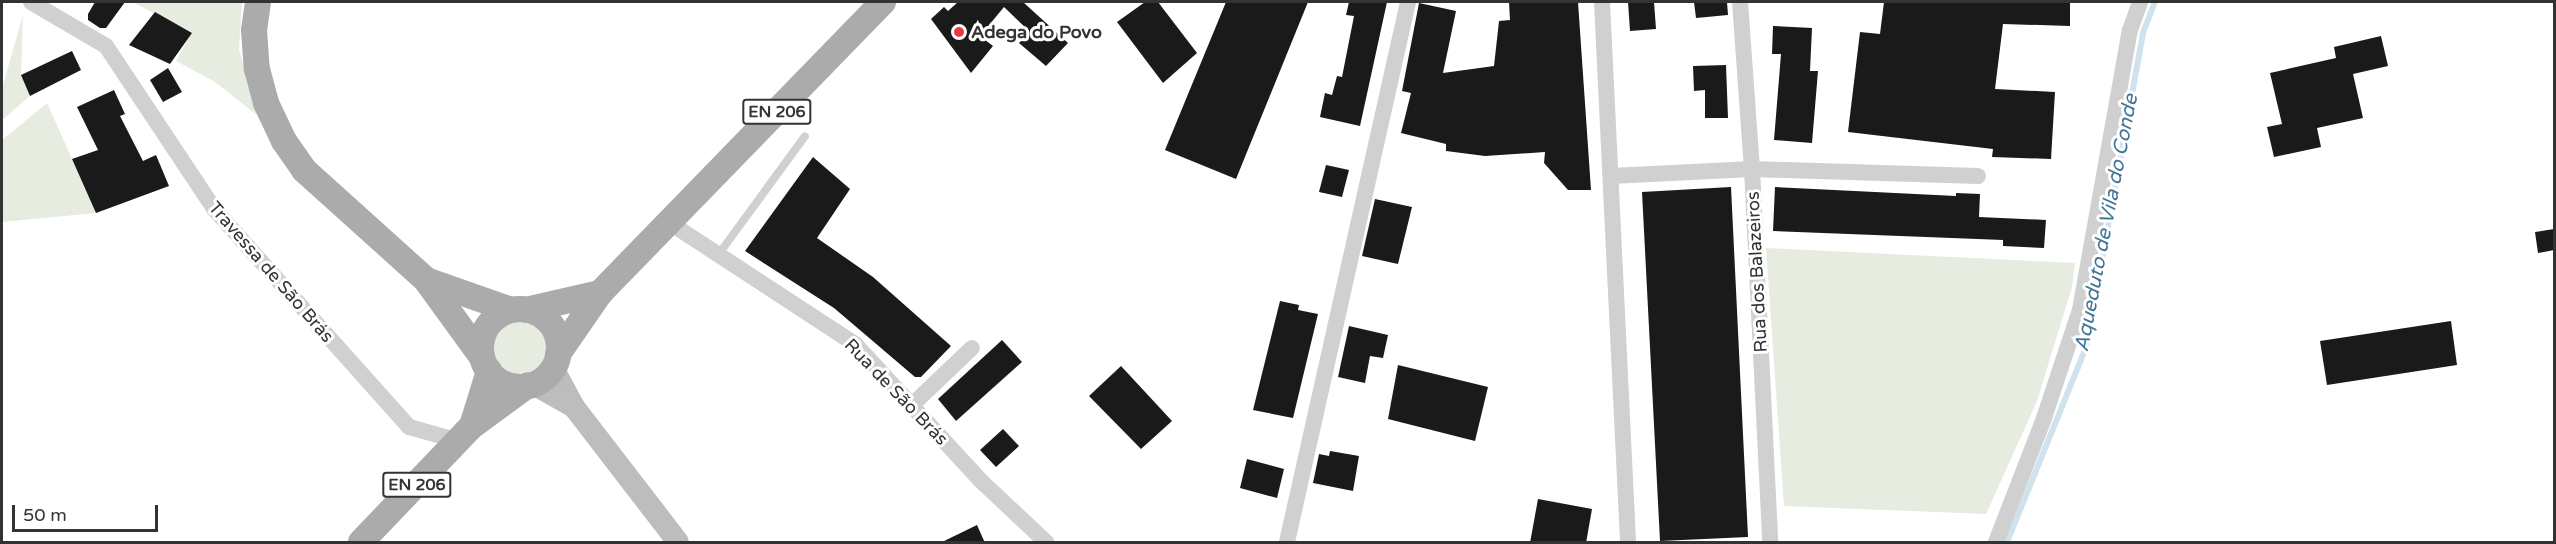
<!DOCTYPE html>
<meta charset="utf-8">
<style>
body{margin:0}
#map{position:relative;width:2556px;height:544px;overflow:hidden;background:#fff;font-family:"Varela Round",sans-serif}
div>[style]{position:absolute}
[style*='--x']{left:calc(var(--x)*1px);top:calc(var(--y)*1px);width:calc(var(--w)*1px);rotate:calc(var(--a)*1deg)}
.green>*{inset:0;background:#e6ecdf}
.round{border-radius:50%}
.stream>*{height:6px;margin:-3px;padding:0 3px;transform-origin:3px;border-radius:3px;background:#cfe2ee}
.building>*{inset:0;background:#1a1a1a}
.service>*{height:8px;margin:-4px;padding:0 4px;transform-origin:4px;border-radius:4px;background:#d0d0d0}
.minor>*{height:16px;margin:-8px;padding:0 8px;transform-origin:8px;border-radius:8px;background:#d0d0d0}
.secondary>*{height:22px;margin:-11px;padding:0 11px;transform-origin:11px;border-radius:11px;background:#bdbdbd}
.primary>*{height:26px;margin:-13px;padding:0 13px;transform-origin:13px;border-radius:13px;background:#ababab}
.primary>.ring{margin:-13px;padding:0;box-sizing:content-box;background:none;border:26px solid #ababab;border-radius:50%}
.dots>*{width:16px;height:16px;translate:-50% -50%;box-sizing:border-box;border:3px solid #fff;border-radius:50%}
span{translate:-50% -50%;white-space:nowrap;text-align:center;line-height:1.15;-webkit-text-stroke:6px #fff;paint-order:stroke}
.shield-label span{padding:2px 4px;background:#fff;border:2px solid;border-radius:4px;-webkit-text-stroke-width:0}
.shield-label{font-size:16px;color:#333;font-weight:700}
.poi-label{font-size:18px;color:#333;font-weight:700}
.left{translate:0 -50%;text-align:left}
.street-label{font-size:18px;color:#333}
.water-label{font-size:20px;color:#3f7597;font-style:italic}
.frame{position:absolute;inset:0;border:3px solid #333;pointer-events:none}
.scale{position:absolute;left:12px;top:505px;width:146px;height:27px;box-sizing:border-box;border:3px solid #333;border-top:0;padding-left:8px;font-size:18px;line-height:21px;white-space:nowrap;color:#333;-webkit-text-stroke:4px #fff;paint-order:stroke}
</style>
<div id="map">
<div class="green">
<i style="clip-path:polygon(132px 2px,242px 2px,239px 49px,257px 115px,215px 82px,176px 61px,192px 32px)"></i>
<i style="clip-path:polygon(23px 15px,21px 75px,30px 96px,2px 120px,2px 89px)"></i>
<i style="clip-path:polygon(47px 103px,96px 213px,2px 222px,2px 140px)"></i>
<i style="clip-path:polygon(1766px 248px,2075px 263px,2072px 287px,2037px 401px,1986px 514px,1784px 506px)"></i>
<i class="round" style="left:491px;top:319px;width:58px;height:58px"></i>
</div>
<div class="stream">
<i style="--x:2007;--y:542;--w:210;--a:-67.9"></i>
<i style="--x:2086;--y:347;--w:319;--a:-79.7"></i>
<i style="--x:2143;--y:33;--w:33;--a:-69"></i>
</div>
<div class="building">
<i style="clip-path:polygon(95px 2px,125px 2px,106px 28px,100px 28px,88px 20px,88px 14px)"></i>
<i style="clip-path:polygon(958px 2px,1023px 2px,1068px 43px,1046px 66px,1019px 43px,1029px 31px,1004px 7px,980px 36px,993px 46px,971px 73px,931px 19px,944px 7px,948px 11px)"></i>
<i style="clip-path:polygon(1145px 2px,1158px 2px,1197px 53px,1163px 83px,1117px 22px)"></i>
<i style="clip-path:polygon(1226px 2px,1308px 2px,1236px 179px,1165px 150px)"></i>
<i style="clip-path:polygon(1349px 2px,1387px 2px,1360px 126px,1320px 117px,1325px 93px,1332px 95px,1337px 76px,1342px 77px,1354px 16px,1346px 15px)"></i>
<i style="clip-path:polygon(1509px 2px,1578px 2px,1591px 190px,1568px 190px,1544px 163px,1545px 152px,1485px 156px,1446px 151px,1446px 144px,1401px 133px,1411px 93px,1402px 91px,1419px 3px,1456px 11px,1443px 73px,1494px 66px,1499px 21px,1510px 20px)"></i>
<i style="clip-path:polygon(1628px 2px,1654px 2px,1656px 29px,1630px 31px)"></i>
<i style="clip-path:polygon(1694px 2px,1727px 2px,1728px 15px,1696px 18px)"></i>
<i style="clip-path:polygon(1884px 2px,2070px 2px,2070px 26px,2003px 24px,1995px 89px,2055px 92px,2051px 159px,1992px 157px,1993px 149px,1848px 132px,1860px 32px,1880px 34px)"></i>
<i style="clip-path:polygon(155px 12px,192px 33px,170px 64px,129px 45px)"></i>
<i style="clip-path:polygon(1773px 26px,1812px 28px,1810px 71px,1818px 71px,1812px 143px,1774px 140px,1781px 54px,1772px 54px)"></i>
<i style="clip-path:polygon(2381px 36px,2388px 66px,2353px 74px,2363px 118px,2317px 128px,2321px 147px,2274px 157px,2267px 127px,2282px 124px,2270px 73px,2336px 58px,2334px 47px)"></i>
<i style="clip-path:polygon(72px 51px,81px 70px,30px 96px,21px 75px)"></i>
<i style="clip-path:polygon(1726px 65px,1728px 118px,1705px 118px,1705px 90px,1694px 91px,1693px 66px)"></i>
<i style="clip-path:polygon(168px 68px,182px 92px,163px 102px,150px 80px)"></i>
<i style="clip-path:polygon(114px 90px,125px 114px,120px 116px,143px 161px,156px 155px,169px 186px,96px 213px,72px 159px,98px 150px,77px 107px)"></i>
<i style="clip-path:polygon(813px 157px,850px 189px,817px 238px,873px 277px,951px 346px,921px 377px,915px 377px,834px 308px,745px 251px)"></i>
<i style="clip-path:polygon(1326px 165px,1349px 170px,1342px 197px,1319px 192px)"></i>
<i style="clip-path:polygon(1731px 187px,1748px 537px,1660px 541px,1642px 192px)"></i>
<i style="clip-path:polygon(1775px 187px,1956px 196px,1956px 193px,1980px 194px,1979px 217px,2046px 220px,2044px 248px,2003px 246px,2003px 240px,1773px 231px)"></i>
<i style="clip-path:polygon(1375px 199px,1412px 207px,1398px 264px,1362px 256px)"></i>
<i style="clip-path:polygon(2554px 229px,2554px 250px,2538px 253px,2535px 232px)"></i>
<i style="clip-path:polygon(1280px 301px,1299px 305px,1298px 310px,1318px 314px,1293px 418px,1253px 410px)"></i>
<i style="clip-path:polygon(2451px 321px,2457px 365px,2327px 385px,2320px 341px)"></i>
<i style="clip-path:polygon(1349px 326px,1388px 335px,1383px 358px,1370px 356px,1365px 383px,1338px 377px)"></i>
<i style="clip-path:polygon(1002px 340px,1022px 362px,956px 421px,938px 399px)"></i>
<i style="clip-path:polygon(1398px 365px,1488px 387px,1475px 441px,1388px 419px)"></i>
<i style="clip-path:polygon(1121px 366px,1172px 421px,1141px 449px,1089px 396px)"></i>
<i style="clip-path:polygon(1003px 429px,1019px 446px,996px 467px,980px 450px)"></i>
<i style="clip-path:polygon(1330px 451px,1359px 456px,1353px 491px,1313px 483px,1319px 454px,1329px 456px)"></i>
<i style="clip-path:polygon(1247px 459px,1284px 469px,1277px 498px,1240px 488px)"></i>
<i style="clip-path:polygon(1538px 499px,1592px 509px,1586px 543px,1530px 543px)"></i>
<i style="clip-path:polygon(977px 525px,985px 543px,940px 543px)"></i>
</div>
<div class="service">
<i style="--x:718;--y:255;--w:147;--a:-53.8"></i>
</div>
<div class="minor">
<i style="--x:31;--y:2;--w:87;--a:30.4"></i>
<i style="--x:106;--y:46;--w:197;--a:56.4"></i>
<i style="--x:215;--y:210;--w:291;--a:48.2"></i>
<i style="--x:409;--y:427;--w:52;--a:15.6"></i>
<i style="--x:1602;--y:2;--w:541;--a:87.24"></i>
<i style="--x:1740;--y:2;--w:167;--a:85.9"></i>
<i style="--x:1752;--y:169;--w:373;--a:87.2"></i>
<i style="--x:1611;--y:176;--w:141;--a:-2.8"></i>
<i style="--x:1752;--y:169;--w:226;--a:1.8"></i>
<i style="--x:670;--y:223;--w:221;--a:33.2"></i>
<i style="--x:855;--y:344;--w:185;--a:47.4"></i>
<i style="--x:980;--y:480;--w:91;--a:43.2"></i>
<i style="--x:911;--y:406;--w:84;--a:-43.6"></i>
<i style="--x:1287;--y:542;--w:553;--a:-77.37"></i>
<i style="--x:1996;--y:542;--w:133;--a:-68.8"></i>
<i style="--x:2044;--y:418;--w:114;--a:-71.6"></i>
<i style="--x:2080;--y:310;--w:284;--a:-79.9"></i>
<i style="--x:2130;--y:30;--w:30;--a:-70"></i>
</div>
<div class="secondary">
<i style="--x:553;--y:368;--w:44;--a:61.7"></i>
<i style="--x:574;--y:407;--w:170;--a:52.4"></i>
<i style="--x:533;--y:384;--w:47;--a:29.3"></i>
</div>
<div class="primary">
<i style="--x:258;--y:2;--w:28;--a:98"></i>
<i style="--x:254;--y:30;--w:39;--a:86"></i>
<i style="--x:257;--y:69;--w:35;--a:75"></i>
<i style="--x:266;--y:103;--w:42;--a:64.7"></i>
<i style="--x:284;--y:141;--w:35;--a:55"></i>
<i style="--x:304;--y:170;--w:164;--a:42"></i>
<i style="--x:426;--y:280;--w:95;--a:54"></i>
<i style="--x:426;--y:280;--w:90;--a:19.4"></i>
<i class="ring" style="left:481px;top:309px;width:52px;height:52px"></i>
<i style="--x:526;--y:310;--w:76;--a:-12.9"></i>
<i style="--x:558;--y:354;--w:74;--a:-55.5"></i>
<i style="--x:600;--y:293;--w:406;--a:-45.8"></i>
<i style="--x:472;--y:426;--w:58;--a:-72.8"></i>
<i style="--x:361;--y:542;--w:161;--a:-46.3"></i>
<i style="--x:472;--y:426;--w:69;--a:-36.2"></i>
</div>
<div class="dots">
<i style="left:959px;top:32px;background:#e63946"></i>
</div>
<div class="shield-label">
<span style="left:777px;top:112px">EN 206</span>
<span style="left:417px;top:485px">EN 206</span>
</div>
<div class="poi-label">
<span class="left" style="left:971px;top:32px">Adega do Povo</span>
</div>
<div class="street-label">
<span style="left:271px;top:272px;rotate:49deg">Travessa de São Brás</span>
<span style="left:1757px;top:272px;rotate:-93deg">Rua dos Balazeiros</span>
<span style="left:896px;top:392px;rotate:46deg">Rua de São Brás</span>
</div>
<div class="water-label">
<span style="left:2107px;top:223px;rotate:-79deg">Aqueduto de Vila do Conde</span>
</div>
<div class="frame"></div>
<div class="scale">50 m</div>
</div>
